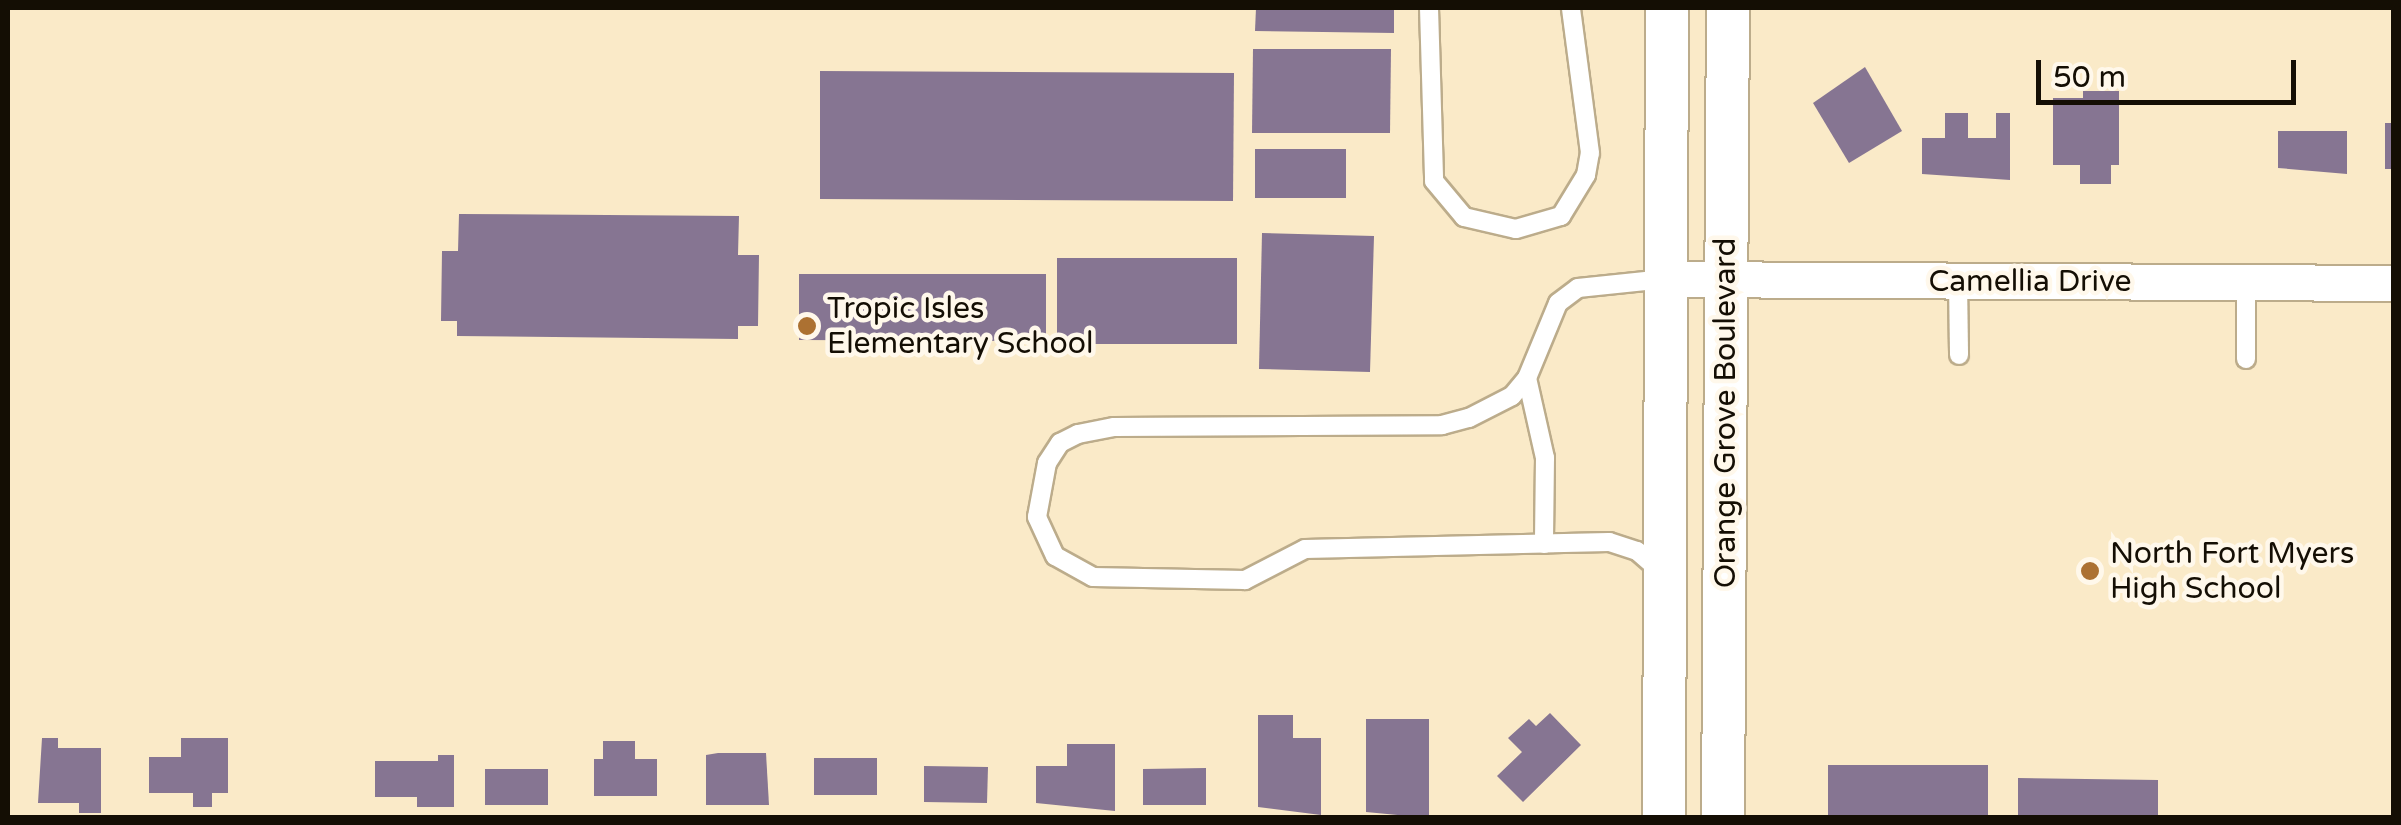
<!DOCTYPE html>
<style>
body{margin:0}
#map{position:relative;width:2401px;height:825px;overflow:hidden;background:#faeac8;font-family:"Varela Round",sans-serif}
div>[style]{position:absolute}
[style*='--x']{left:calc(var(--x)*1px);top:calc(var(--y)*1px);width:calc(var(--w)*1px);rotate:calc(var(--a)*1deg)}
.building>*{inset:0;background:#867592}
.roads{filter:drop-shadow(2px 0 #bcac8b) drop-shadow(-2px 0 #bcac8b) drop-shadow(0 2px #bcac8b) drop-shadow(0 -2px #bcac8b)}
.service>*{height:18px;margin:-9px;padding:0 9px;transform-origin:9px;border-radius:9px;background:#fff}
.minor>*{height:35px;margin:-17.5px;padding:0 17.5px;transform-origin:17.5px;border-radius:17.5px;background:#fff}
.tertiary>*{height:42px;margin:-21px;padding:0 21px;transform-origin:21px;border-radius:21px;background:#fff}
.dots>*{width:28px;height:28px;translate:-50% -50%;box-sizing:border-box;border:5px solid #fff8eb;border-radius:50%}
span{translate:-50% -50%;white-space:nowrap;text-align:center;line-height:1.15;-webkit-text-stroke:9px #fff8eb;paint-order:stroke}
.street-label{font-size:30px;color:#140e04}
.poi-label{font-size:30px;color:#140e04}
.left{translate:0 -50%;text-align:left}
.frame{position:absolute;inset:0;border:10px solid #140e04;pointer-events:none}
.scale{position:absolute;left:2036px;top:60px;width:260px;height:45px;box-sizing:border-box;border:5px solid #140e04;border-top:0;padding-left:12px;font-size:30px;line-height:35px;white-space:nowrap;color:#140e04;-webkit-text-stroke:8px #fff8eb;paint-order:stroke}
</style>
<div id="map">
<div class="building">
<i style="clip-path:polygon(1256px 8px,1394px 8px,1394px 33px,1255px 31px)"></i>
<i style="clip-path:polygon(1253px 49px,1391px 49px,1390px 133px,1252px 133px)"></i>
<i style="clip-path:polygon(1865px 67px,1902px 131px,1849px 163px,1813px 103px)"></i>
<i style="clip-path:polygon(820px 71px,1234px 73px,1233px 201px,820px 199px)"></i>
<i style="clip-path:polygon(2083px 91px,2119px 91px,2119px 165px,2111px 165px,2111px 184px,2080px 184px,2080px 165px,2053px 165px,2053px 98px,2083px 98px)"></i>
<i style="clip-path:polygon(1945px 113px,1968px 113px,1968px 138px,1996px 138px,1996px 113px,2010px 113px,2010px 180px,1922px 174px,1922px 138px,1945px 138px)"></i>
<i style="clip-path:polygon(2385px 123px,2394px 123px,2394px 169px,2385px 169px)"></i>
<i style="clip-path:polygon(2278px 131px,2347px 131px,2347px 174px,2278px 168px)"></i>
<i style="clip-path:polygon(1255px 149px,1346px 149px,1346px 198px,1255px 198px)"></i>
<i style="clip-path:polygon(459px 214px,739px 216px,738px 255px,759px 255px,758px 326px,738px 326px,738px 339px,457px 336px,457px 321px,441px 321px,442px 251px,458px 251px)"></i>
<i style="clip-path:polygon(1262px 233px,1374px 236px,1370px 372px,1259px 369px)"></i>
<i style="clip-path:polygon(1057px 258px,1237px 258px,1237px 344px,1057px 344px)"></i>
<i style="clip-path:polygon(799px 274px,1046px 274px,1046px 341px,799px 340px)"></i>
<i style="clip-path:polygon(1550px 713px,1581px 745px,1523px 802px,1497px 776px,1522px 752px,1508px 738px,1529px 719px,1536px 726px)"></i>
<i style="clip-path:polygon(1258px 715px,1293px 715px,1293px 738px,1321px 738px,1321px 815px,1258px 807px)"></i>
<i style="clip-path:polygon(1366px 719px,1429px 719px,1429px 818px,1366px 812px)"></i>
<i style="clip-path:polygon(42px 738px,58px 738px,58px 748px,101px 748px,101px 813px,79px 813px,79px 803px,38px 803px)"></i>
<i style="clip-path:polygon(181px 738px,228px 738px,228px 793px,212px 793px,212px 807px,193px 807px,193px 793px,149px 793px,149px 757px,181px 757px)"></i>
<i style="clip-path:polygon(603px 741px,635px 741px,635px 759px,657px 759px,657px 796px,594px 796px,594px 759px,603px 759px)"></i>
<i style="clip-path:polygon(1067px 744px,1115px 744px,1115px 811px,1036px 803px,1036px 766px,1067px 766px)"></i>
<i style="clip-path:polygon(718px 753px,766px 753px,769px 805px,706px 805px,706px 755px)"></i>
<i style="clip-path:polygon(438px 755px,454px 755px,454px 807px,417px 807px,417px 797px,375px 797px,375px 761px,438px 761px)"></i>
<i style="clip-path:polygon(814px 758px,877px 758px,877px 795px,814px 795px)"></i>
<i style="clip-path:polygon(1828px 765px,1988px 765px,1988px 818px,1828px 818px)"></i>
<i style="clip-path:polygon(924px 766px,988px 767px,987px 803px,924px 802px)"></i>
<i style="clip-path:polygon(1206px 768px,1206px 805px,1143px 805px,1143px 769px)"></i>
<i style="clip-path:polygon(485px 769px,548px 769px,548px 805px,485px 805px)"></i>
<i style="clip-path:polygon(2018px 778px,2158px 780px,2158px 818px,2018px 818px)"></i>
</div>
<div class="roads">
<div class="service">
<i style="--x:1429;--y:8;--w:173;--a:88.3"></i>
<i style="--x:1434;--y:181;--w:47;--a:50.2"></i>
<i style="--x:1464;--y:217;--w:53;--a:13"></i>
<i style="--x:1516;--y:229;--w:47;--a:-16.1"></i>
<i style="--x:1561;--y:216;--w:48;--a:-58.6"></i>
<i style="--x:1586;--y:175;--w:22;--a:-80"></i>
<i style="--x:1590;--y:153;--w:146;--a:-97.5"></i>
<i style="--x:1958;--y:281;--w:74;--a:89.2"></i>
<i style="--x:2246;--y:282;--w:77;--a:90"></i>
<i style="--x:1527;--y:378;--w:82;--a:77.3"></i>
<i style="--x:1545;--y:458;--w:86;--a:90.7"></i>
<i style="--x:1659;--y:570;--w:29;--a:-139"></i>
<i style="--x:1637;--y:551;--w:29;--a:-162"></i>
<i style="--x:1609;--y:542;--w:304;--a:178.7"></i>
<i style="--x:1305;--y:549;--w:68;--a:152.7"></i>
<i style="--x:1245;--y:580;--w:152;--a:-178.9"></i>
<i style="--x:1093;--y:577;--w:43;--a:-151.1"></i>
<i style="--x:1055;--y:556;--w:43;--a:-114.8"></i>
<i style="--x:1037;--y:517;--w:55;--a:-79.5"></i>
<i style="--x:1047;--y:463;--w:24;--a:-57"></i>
<i style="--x:1060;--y:443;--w:20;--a:-27"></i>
<i style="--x:1078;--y:434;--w:37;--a:-11"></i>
<i style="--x:1114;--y:427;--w:328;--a:-0.3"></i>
<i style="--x:1442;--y:425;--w:28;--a:-15"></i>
<i style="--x:1469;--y:418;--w:48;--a:-27.1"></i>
<i style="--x:1512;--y:396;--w:23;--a:-50"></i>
<i style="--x:1527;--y:378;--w:81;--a:-67.5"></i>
<i style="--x:1558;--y:303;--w:25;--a:-37"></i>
<i style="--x:1578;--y:288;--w:87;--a:-5.9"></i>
</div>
<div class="minor">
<i style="--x:1666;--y:279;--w:728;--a:0.31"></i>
</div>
<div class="tertiary">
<i style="--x:1664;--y:818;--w:810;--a:-89.79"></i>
<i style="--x:1723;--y:818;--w:810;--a:-89.65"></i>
</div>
</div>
<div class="dots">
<i style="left:807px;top:326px;background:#ac7132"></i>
<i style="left:2090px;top:571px;background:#ac7132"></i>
</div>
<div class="street-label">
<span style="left:2030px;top:282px">Camellia Drive</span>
<span style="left:1726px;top:413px;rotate:-90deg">Orange Grove Boulevard</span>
</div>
<div class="poi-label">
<span class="left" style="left:827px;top:326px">Tropic Isles<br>Elementary School</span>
<span class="left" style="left:2110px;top:571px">North Fort Myers<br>High School</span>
</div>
<div class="frame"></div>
<div class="scale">50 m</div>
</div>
